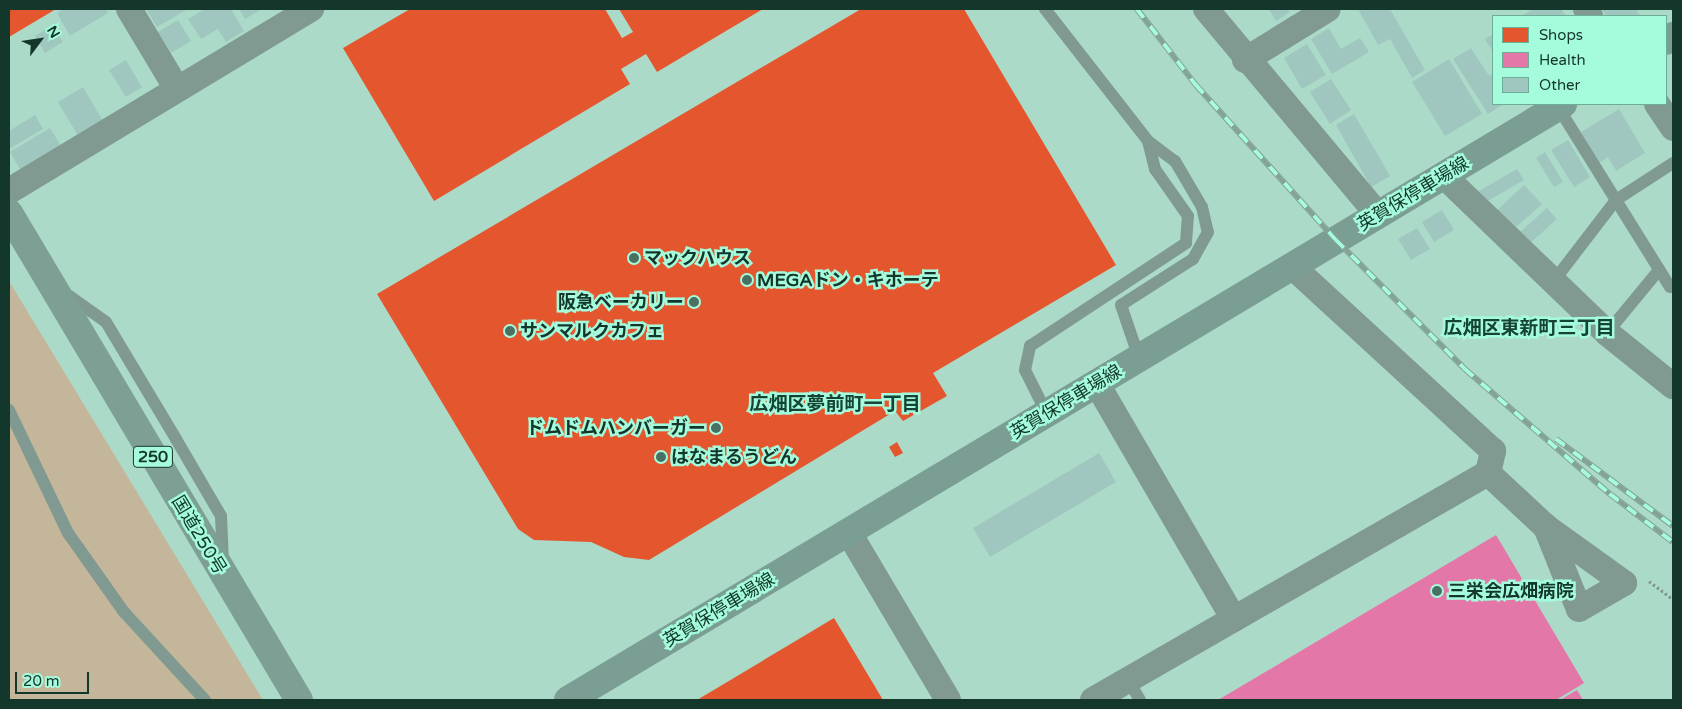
<!DOCTYPE html>
<meta charset="utf-8">
<style>
body{margin:0}
#map{position:relative;width:1682px;height:709px;overflow:hidden;background:#acdac9;font-family:"Varela Round","Noto Sans JP",sans-serif}
div>[style]{position:absolute}
[style*='--x']{left:calc(var(--x)*1px);top:calc(var(--y)*1px);width:calc(var(--w)*1px);rotate:calc(var(--a)*1deg)}
.green>*{inset:0;background:#c4b69b}
.shops>*{inset:0;background:#e4572e}
.health>*{inset:0;background:#e377a8}
.building>*{inset:0;background:#a0c7bf}
.path>*{height:3px;margin-top:-1.5px;transform-origin:0;background:repeating-linear-gradient(90deg,#7e998e 0 2.5px,transparent 0 5px)}
.service>*{height:12px;margin:-6px;padding:0 6px;transform-origin:6px;border-radius:6px;background:#819a91}
.minor>*{height:26px;margin:-13px;padding:0 13px;transform-origin:13px;border-radius:13px;background:#819a91}
.secondary>*{height:28px;margin:-14px;padding:0 14px;transform-origin:14px;border-radius:14px;background:#7a9e93}
.trunk>*{height:28px;margin:-14px;padding:0 14px;transform-origin:14px;border-radius:14px;background:#7ea094}
.rail>*{height:5.5px;margin-top:-2.75px;transform-origin:0;background:repeating-linear-gradient(90deg,#a5fcdc 0 11px,#83a397 0 22px);box-sizing:border-box;border-block:1px solid #83a397}
.dots>*{width:14px;height:14px;translate:-50% -50%;box-sizing:border-box;border:2px solid #a5fcdc;border-radius:50%}
span{translate:-50% -50%;white-space:nowrap;text-align:center;line-height:1.15;-webkit-text-stroke:5px #a5fcdc;paint-order:stroke}
.shield-label span{padding:1px 4px;background:#a5fcdc;border:1px solid;border-radius:4px;-webkit-text-stroke-width:0}
.shield-label{font-size:16px;color:#13372b;font-weight:700}
.street-label{font-size:18px;color:#13372b}
.poi-label{font-size:18px;color:#13372b;font-weight:700}
.left{translate:0 -50%;text-align:left}
.right{translate:-100% -50%;text-align:right}
.neighbourhood-label{font-size:19px;color:#154335;font-weight:700}
.frame{position:absolute;inset:0;border:10px solid #13372b;pointer-events:none}
.legend{position:absolute;left:1492px;top:15px;width:175px;height:90px;box-sizing:border-box;background:#a5fcdc;border:1px solid #6bad95;margin:0;padding:6px 9px;list-style:none;font-size:15px;color:#13372b}
.legend li{display:flex;align-items:center;gap:10px;height:25px}
.legend b{width:25px;border:1px solid #6bad95}
.north{position:absolute;left:15px;top:15px;width:50px;height:50px;-webkit-text-stroke:4px #a5fcdc;paint-order:stroke;rotate:59deg;font-size:14px;font-weight:700;line-height:20px;text-align:center;color:#13372b}
.north::after{content:'';display:block;margin:auto;width:18px;height:22px;background:#13372b;clip-path:polygon(50% 0,100% 100%,50% 72%,0 100%)}
.scale{position:absolute;left:15px;top:672px;width:74px;height:22px;box-sizing:border-box;border:2px solid #13372b;border-top:0;padding-left:6px;font-size:15px;line-height:18px;white-space:nowrap;color:#13372b;-webkit-text-stroke:4px #a5fcdc;paint-order:stroke}
</style>
<div id="map">
<div class="green">
<i style="clip-path:polygon(9px 281px,263px 700px,9px 700px)"></i>
</div>
<div class="shops">
<i style="clip-path:polygon(9px 9px,56px 9px,9px 37px)"></i>
<i style="clip-path:polygon(410px 9px,605px 9px,622px 38px,633px 32px,619px 9px,763px 9px,657px 72px,646px 54px,621px 69px,630px 84px,434px 201px,343px 48px)"></i>
<i style="clip-path:polygon(861px 9px,964px 9px,1116px 265px,933px 373px,947px 396px,903px 421px,895px 411px,649px 560px,624px 557px,591px 542px,534px 540px,518px 529px,377px 294px)"></i>
<i style="clip-path:polygon(897px 442px,903px 453px,895px 457px,889px 447px)"></i>
<i style="clip-path:polygon(834px 618px,883px 700px,697px 700px)"></i>
</div>
<div class="health">
<i style="clip-path:polygon(1496px 535px,1584px 683px,1556px 700px,1218px 700px)"></i>
<i style="clip-path:polygon(1577px 690px,1583px 700px,1560px 700px)"></i>
</div>
<div class="building">
<i style="clip-path:polygon(64px 9px,106px 9px,108px 13px,70px 36px,57px 13px)"></i>
<i style="clip-path:polygon(146px 9px,188px 9px,157px 27px)"></i>
<i style="clip-path:polygon(205px 9px,231px 9px,244px 31px,226px 42px,218px 29px,201px 39px,188px 19px)"></i>
<i style="clip-path:polygon(239px 9px,262px 9px,245px 19px)"></i>
<i style="clip-path:polygon(1269px 9px,1287px 9px,1290px 12px,1276px 21px)"></i>
<i style="clip-path:polygon(1358px 9px,1390px 9px,1425px 70px,1412px 78px,1390px 39px,1378px 45px)"></i>
<i style="clip-path:polygon(1533px 9px,1561px 9px,1566px 16px,1521px 16px)"></i>
<i style="clip-path:polygon(1602px 9px,1636px 9px,1640px 16px,1606px 16px)"></i>
<i style="clip-path:polygon(178px 20px,191px 41px,171px 53px,158px 32px)"></i>
<i style="clip-path:polygon(53px 25px,63px 42px,45px 53px,35px 36px)"></i>
<i style="clip-path:polygon(1329px 28px,1341px 49px,1360px 38px,1369px 52px,1332px 74px,1311px 39px)"></i>
<i style="clip-path:polygon(1493px 34px,1493px 52px,1485px 39px)"></i>
<i style="clip-path:polygon(1307px 44px,1326px 75px,1302px 89px,1284px 58px)"></i>
<i style="clip-path:polygon(1471px 48px,1489px 76px,1493px 73px,1493px 104px,1504px 104px,1488px 114px,1453px 59px)"></i>
<i style="clip-path:polygon(1449px 59px,1482px 114px,1445px 136px,1412px 82px)"></i>
<i style="clip-path:polygon(126px 60px,142px 87px,126px 97px,109px 70px)"></i>
<i style="clip-path:polygon(1331px 79px,1351px 110px,1330px 124px,1310px 92px)"></i>
<i style="clip-path:polygon(83px 87px,103px 121px,78px 136px,58px 102px)"></i>
<i style="clip-path:polygon(1619px 109px,1645px 153px,1616px 171px,1608px 157px,1599px 163px,1581px 132px)"></i>
<i style="clip-path:polygon(1354px 114px,1390px 176px,1371px 187px,1336px 125px)"></i>
<i style="clip-path:polygon(35px 115px,43px 129px,9px 149px,9px 131px)"></i>
<i style="clip-path:polygon(50px 128px,63px 149px,23px 174px,10px 152px)"></i>
<i style="clip-path:polygon(1568px 140px,1590px 177px,1574px 187px,1551px 150px)"></i>
<i style="clip-path:polygon(1545px 152px,1563px 182px,1554px 187px,1536px 158px)"></i>
<i style="clip-path:polygon(1517px 169px,1524px 180px,1486px 202px,1479px 191px)"></i>
<i style="clip-path:polygon(1524px 185px,1542px 204px,1513px 230px,1496px 211px)"></i>
<i style="clip-path:polygon(1547px 208px,1557px 219px,1528px 245px,1518px 234px)"></i>
<i style="clip-path:polygon(1442px 210px,1454px 230px,1434px 242px,1422px 222px)"></i>
<i style="clip-path:polygon(1417px 228px,1430px 249px,1411px 260px,1398px 239px)"></i>
<i style="clip-path:polygon(1099px 453px,1116px 482px,990px 557px,973px 528px)"></i>
</div>
<div class="path">
<i style="--x:1649;--y:581;--w:30;--a:37"></i>
</div>
<div class="service">
<i style="--x:1045;--y:9;--w:167;--a:52"></i>
<i style="--x:1148;--y:141;--w:34;--a:37"></i>
<i style="--x:1175;--y:161;--w:53;--a:59.6"></i>
<i style="--x:1202;--y:207;--w:26;--a:77"></i>
<i style="--x:1208;--y:232;--w:31;--a:119"></i>
<i style="--x:1193;--y:259;--w:85;--a:147.4"></i>
<i style="--x:1121;--y:305;--w:56;--a:71.2"></i>
<i style="--x:1558;--y:107;--w:212;--a:58.1"></i>
<i style="--x:1553;--y:282;--w:103;--a:-52.5"></i>
<i style="--x:1616;--y:200;--w:68;--a:-33"></i>
<i style="--x:65;--y:293;--w:50;--a:35.3"></i>
<i style="--x:106;--y:322;--w:136;--a:59.1"></i>
<i style="--x:176;--y:439;--w:89;--a:59.7"></i>
<i style="--x:221;--y:516;--w:45;--a:87.5"></i>
<i style="--x:1607;--y:333;--w:82;--a:-50.5"></i>
<i style="--x:9;--y:410;--w:136;--a:64.4"></i>
<i style="--x:68;--y:533;--w:97;--a:54.7"></i>
<i style="--x:124;--y:612;--w:120;--a:47.4"></i>
<i style="--x:1047;--y:414;--w:49;--a:-116.6"></i>
<i style="--x:1025;--y:370;--w:25;--a:-78"></i>
<i style="--x:1030;--y:346;--w:187;--a:-33.4"></i>
<i style="--x:1186;--y:243;--w:27;--a:-86"></i>
<i style="--x:1188;--y:216;--w:57;--a:-125.1"></i>
<i style="--x:1155;--y:169;--w:29;--a:-104"></i>
<i style="--x:1128;--y:680;--w:23;--a:59"></i>
</div>
<div class="minor">
<i style="--x:129;--y:9;--w:93;--a:59"></i>
<i style="--x:1206;--y:9;--w:268;--a:50.1"></i>
<i style="--x:1586;--y:9;--w:8;--a:60"></i>
<i style="--x:1245;--y:60;--w:97;--a:-31.6"></i>
<i style="--x:1657;--y:104;--w:29;--a:56"></i>
<i style="--x:1444;--y:176;--w:226;--a:43.9"></i>
<i style="--x:1607;--y:333;--w:85;--a:38.8"></i>
<i style="--x:9;--y:191;--w:353;--a:-31.1"></i>
<i style="--x:1097;--y:384;--w:272;--a:59.8"></i>
<i style="--x:1488;--y:473;--w:79;--a:43"></i>
<i style="--x:1546;--y:527;--w:88;--a:68.1"></i>
<i style="--x:1579;--y:609;--w:52;--a:-30"></i>
<i style="--x:1624;--y:583;--w:96;--a:-144.3"></i>
<i style="--x:849;--y:533;--w:194;--a:59.3"></i>
<i style="--x:1093;--y:700;--w:456;--a:-29.9"></i>
<i style="--x:1488;--y:473;--w:23;--a:-77"></i>
<i style="--x:1493;--y:451;--w:273;--a:-137.4"></i>
</div>
<div class="secondary">
<i style="--x:1666;--y:41;--w:9;--a:-36"></i>
<i style="--x:568;--y:700;--w:1160;--a:-30.92"></i>
</div>
<div class="trunk">
<i style="--x:9;--y:213;--w:567;--a:59.23"></i>
</div>
<div class="rail">
<i style="--x:1137;--y:9;--w:96;--a:52.2"></i>
<i style="--x:1196;--y:85;--w:209;--a:47.9"></i>
<i style="--x:1336;--y:240;--w:182;--a:45"></i>
<i style="--x:1465;--y:369;--w:191;--a:40.8"></i>
<i style="--x:1610;--y:494;--w:79;--a:37.3"></i>
<i style="--x:1556;--y:439;--w:146;--a:36.6"></i>
</div>
<div class="dots">
<i style="left:634px;top:258px;background:#497062"></i>
<i style="left:747px;top:280px;background:#497062"></i>
<i style="left:694px;top:302px;background:#497062"></i>
<i style="left:510px;top:331px;background:#497062"></i>
<i style="left:716px;top:428px;background:#497062"></i>
<i style="left:661px;top:457px;background:#497062"></i>
<i style="left:1437px;top:591px;background:#497062"></i>
</div>
<div class="shield-label">
<span style="left:153px;top:457px">250</span>
</div>
<div class="street-label">
<span style="left:1413px;top:194px;rotate:-31deg">英賀保停車場線</span>
<span style="left:1066px;top:402px;rotate:-31deg">英賀保停車場線</span>
<span style="left:199px;top:535px;rotate:59deg">国道250号</span>
<span style="left:719px;top:610px;rotate:-31deg">英賀保停車場線</span>
</div>
<div class="poi-label">
<span class="left" style="left:644px;top:258px">マックハウス</span>
<span class="left" style="left:757px;top:280px">MEGAドン・キホーテ</span>
<span class="right" style="left:684px;top:302px">阪急ベーカリー</span>
<span class="left" style="left:520px;top:331px">サンマルクカフェ</span>
<span class="right" style="left:706px;top:428px">ドムドムハンバーガー</span>
<span class="left" style="left:671px;top:457px">はなまるうどん</span>
<span class="left" style="left:1448px;top:591px">三栄会広畑病院</span>
</div>
<div class="neighbourhood-label">
<span style="left:1529px;top:329px">広畑区東新町三丁目</span>
<span style="left:835px;top:405px">広畑区夢前町一丁目</span>
</div>
<div class="frame"></div>
<ul class="legend">
<li><b style="height:14px;background:#e4572e"></b>Shops</li>
<li><b style="height:14px;background:#e377a8"></b>Health</li>
<li><b style="height:14px;background:#a0c7bf"></b>Other</li>
</ul>
<div class="north">N</div>
<div class="scale">20 m</div>
</div>
